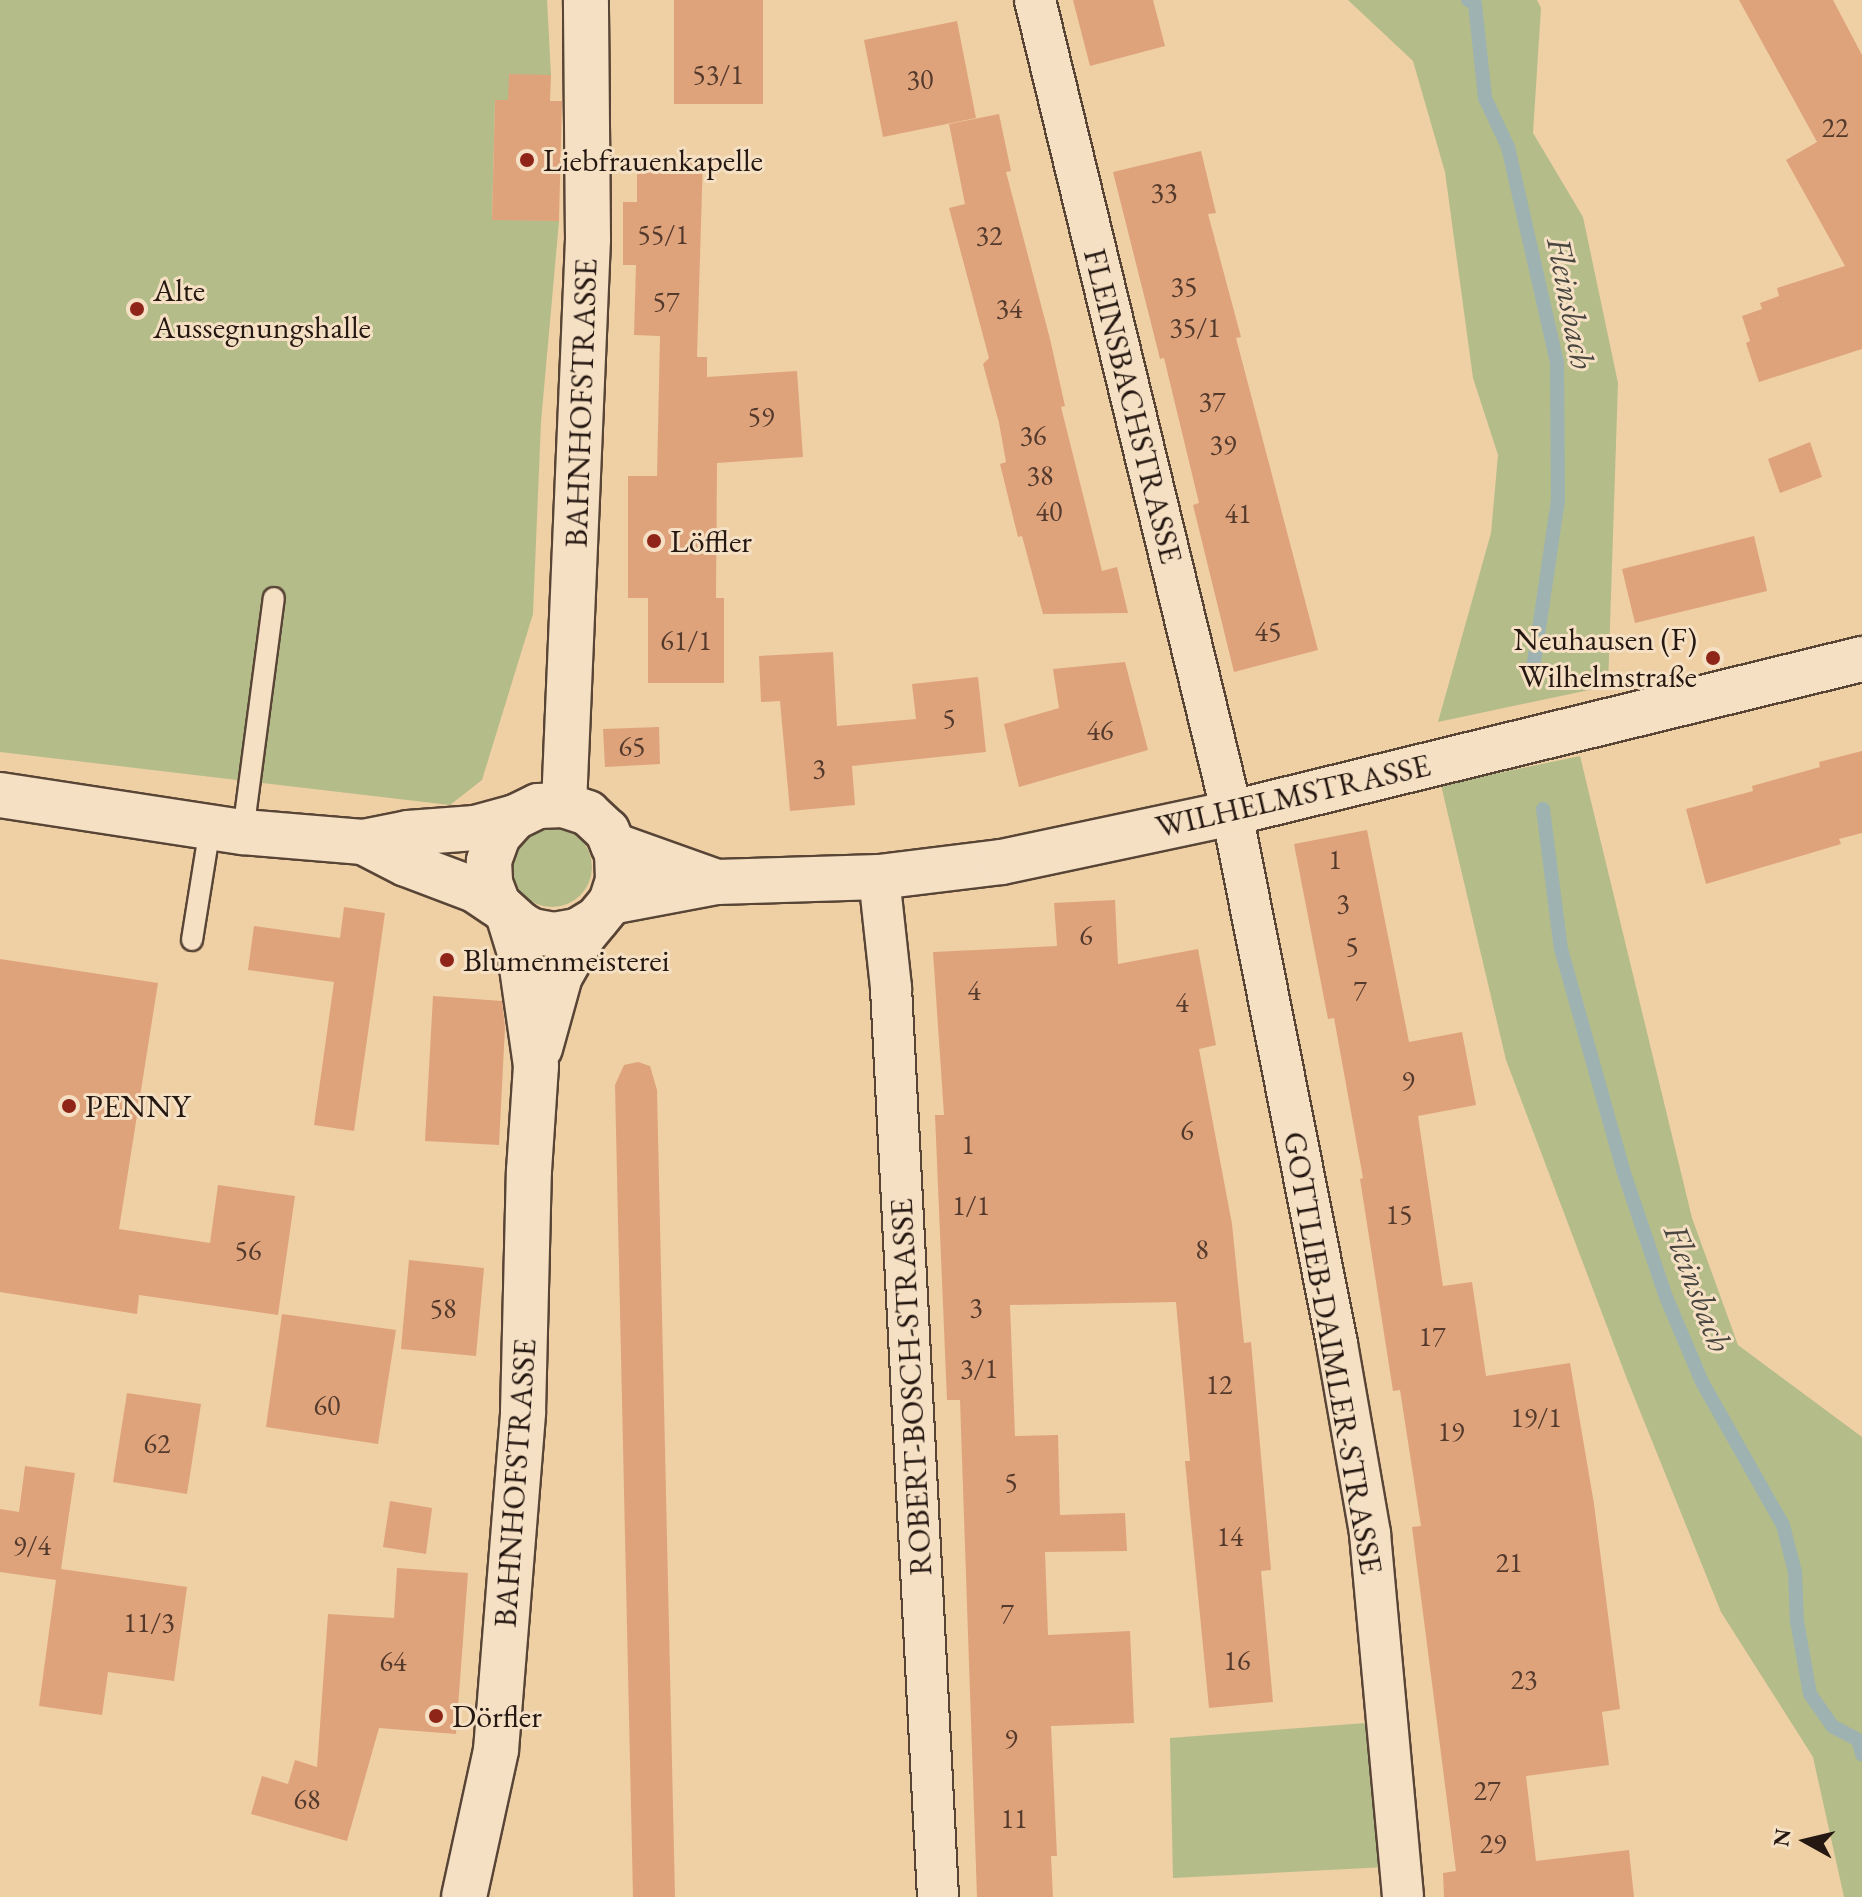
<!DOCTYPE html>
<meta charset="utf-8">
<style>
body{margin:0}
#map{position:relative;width:1862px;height:1897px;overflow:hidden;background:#efcfa4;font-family:"EB Garamond",serif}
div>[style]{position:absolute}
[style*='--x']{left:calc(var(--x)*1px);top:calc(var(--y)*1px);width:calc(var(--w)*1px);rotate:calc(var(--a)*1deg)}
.green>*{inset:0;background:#b4bc8a}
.round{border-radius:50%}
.stream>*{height:14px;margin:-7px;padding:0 7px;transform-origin:7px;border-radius:7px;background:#9eb3b1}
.building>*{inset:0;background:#dfa37c}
.roads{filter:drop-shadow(2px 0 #584536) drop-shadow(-2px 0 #584536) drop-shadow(0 2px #584536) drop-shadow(0 -2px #584536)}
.service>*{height:20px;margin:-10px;padding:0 10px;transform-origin:10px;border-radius:10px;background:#f5e0c4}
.minor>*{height:40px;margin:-20px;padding:0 20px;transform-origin:20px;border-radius:20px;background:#f5e0c4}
.tertiary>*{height:44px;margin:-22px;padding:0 22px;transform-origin:22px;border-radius:22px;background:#f5e0c4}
.dots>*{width:22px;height:22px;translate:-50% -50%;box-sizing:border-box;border:4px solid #f5e0c4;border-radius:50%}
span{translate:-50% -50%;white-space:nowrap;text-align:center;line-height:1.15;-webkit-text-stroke:6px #f5e0c4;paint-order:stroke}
.number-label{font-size:28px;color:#543a2c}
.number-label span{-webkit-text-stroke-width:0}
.poi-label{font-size:32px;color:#251711}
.left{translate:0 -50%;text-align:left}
.right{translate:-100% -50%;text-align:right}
.street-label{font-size:32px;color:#251711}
.water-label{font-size:34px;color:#494641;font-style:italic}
.north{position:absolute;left:1766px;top:1801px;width:80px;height:80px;-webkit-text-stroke:6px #f5e0c4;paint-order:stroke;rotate:278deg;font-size:22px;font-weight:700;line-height:32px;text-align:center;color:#251711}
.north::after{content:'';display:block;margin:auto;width:28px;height:36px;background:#251711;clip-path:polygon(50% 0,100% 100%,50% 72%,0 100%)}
</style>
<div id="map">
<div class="green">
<i style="clip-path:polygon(0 0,547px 0,551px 75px,508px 100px,495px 100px,492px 219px,559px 221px,541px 422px,533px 614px,482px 780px,450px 805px,0 752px)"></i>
<i style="clip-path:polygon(1348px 0,1537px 0,1541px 8px,1533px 133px,1583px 217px,1618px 383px,1608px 686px,1438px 722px,1491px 533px,1498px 455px,1473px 378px,1445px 172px,1413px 61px)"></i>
<i style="clip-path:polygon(1580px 756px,1692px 1218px,1738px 1345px,1862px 1437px,1862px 1897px,1844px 1897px,1813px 1757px,1721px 1612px,1627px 1379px,1506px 1060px,1441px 785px)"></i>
<i class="round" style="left:512px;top:827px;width:80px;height:80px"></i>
<i style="clip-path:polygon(1366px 1723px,1386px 1867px,1173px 1878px,1170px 1738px)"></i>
</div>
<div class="stream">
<i style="--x:1468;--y:0;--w:8;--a:30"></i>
<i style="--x:1475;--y:4;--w:95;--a:83.9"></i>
<i style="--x:1485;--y:98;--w:54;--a:64.9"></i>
<i style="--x:1508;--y:147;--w:221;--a:77.2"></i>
<i style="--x:1557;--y:362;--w:138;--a:89.6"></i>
<i style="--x:1558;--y:500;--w:178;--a:98.4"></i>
<i style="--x:1543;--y:809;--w:141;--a:82.7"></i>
<i style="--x:1561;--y:949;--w:230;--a:74.3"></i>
<i style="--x:1623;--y:1170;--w:134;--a:71.3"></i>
<i style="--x:1666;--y:1297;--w:92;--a:67"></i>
<i style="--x:1702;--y:1382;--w:164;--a:60.5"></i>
<i style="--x:1783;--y:1525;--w:49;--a:75.7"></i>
<i style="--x:1795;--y:1572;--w:49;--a:87.7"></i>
<i style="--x:1797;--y:1621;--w:74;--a:79.9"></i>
<i style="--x:1810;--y:1694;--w:39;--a:55"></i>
<i style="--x:1832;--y:1726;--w:30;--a:28"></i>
<i style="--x:1858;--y:1740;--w:15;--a:74"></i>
</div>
<div class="building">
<i style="clip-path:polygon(674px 0,763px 0,763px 104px,674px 104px)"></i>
<i style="clip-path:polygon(1073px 0,1153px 0,1165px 46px,1090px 66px)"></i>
<i style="clip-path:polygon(1739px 0,1833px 0,1862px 55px,1862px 349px,1759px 382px,1746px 343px,1750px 341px,1742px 316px,1762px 309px,1760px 303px,1779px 296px,1777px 288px,1845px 266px,1786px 160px,1817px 142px)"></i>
<i style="clip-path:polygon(957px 21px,976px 118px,883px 137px,864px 40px)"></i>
<i style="clip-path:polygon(509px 74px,551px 75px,550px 101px,562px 101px,559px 221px,492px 220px,495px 100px,508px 100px)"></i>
<i style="clip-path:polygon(999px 114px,1011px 171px,1006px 172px,1050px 339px,1065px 406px,1061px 407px,1102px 571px,1117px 567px,1128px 613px,1043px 614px,1022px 536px,1018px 537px,1000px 464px,1006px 462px,999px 423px,983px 364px,989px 358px,949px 208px,965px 204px,949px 124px)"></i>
<i style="clip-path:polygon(1201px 151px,1216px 213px,1208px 214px,1241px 337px,1236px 338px,1318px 650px,1234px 672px,1193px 505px,1199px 503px,1164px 358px,1160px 359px,1113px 172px)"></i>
<i style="clip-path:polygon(637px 158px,703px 158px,697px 357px,707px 357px,707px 377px,797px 371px,803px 457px,717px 463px,716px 598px,724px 598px,724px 683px,648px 683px,648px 598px,628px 598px,628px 476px,657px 476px,660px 336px,634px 335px,636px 265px,623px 265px,623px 202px,637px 202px)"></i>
<i style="clip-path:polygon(1810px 442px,1822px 477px,1780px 493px,1768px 459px)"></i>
<i style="clip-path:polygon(1754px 536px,1767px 591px,1635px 623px,1622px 569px)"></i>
<i style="clip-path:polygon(833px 652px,837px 726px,916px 719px,912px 684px,978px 677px,986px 752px,852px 766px,855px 805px,790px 811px,780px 701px,761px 702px,759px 656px)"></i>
<i style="clip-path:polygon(1125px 662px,1148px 750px,1019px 787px,1004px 724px,1059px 708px,1053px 669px)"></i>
<i style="clip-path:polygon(659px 727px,660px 764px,605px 767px,603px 729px)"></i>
<i style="clip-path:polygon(1862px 751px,1862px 833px,1839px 839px,1841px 844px,1706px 884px,1686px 809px,1753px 791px,1752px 786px,1820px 767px,1819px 762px)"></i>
<i style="clip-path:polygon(1367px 830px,1409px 1042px,1462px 1032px,1476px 1105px,1418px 1116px,1443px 1286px,1472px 1282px,1486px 1376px,1570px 1363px,1594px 1504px,1620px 1709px,1602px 1712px,1609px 1765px,1526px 1776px,1536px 1861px,1629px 1850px,1634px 1897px,1444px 1897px,1443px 1873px,1456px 1871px,1412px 1527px,1421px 1526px,1400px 1390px,1393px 1391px,1360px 1179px,1363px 1178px,1334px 1018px,1328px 1019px,1294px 844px)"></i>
<i style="clip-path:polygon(1115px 900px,1118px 964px,1198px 949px,1216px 1045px,1199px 1049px,1232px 1224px,1244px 1343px,1251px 1342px,1271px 1570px,1261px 1571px,1273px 1702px,1209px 1708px,1185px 1461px,1190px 1461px,1176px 1302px,1010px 1305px,1015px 1436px,1058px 1435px,1060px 1515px,1125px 1513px,1127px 1551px,1045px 1552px,1048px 1635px,1130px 1631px,1134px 1723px,1051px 1726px,1057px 1856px,1051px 1856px,1053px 1897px,977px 1897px,960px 1400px,947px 1400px,935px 1115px,944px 1115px,933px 952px,1057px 946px,1054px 903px)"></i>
<i style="clip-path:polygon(344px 907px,385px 913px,354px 1131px,314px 1125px,334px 982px,248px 970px,254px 926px,340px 938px)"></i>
<i style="clip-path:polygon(0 959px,158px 983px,119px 1229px,210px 1243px,218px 1185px,295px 1196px,278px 1315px,139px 1295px,137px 1314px,0 1292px)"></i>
<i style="clip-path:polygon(433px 996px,502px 1001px,505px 1027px,499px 1145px,425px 1141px)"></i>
<i style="clip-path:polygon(638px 1062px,650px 1066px,657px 1090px,675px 1897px,633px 1897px,615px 1085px,624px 1065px)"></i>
<i style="clip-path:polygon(409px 1260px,484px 1268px,476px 1356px,401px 1349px)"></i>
<i style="clip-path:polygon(282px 1314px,396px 1330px,378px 1444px,266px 1427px)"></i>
<i style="clip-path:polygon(127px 1393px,201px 1404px,187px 1494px,113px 1482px)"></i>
<i style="clip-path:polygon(25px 1466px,75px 1473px,61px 1569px,187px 1587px,174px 1681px,108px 1672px,102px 1715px,39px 1706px,56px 1580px,0 1572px,0 1509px,19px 1512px)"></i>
<i style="clip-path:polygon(390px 1501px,432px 1508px,426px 1554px,383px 1547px)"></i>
<i style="clip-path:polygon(397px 1568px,468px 1573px,456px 1734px,379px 1728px,347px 1841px,251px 1814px,262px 1776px,288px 1784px,295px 1760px,317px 1767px,328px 1614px,394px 1618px)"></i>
</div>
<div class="roads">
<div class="service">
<i style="--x:243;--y:832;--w:236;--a:-82.5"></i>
<i style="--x:192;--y:940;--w:114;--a:-80.9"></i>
</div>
<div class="minor">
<i style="--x:1035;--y:0;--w:837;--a:76.38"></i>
<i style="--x:1232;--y:813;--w:541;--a:78.81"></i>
<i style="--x:1337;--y:1344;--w:193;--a:80.1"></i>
<i style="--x:1370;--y:1534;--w:364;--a:84.8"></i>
<i style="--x:879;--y:877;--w:112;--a:83.8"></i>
<i style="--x:891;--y:988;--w:910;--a:87.04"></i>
</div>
<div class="tertiary">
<i style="--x:0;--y:795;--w:246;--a:8.7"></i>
<i style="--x:243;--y:832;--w:120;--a:4.8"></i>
<i style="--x:363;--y:842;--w:46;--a:-11.3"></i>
<i style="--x:408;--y:833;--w:67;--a:-4.3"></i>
<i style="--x:475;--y:828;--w:41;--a:-15.4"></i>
<i style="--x:564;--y:805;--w:567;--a:-87.57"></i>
<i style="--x:588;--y:239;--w:239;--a:-90.5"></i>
<i style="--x:363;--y:842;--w:48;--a:27.1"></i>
<i style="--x:406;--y:864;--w:74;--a:20.6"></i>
<i style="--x:475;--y:890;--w:34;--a:34"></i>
<i style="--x:613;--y:845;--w:110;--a:19.6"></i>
<i style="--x:611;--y:902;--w:108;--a:-10.7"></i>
<i style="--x:717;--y:882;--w:162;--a:-1.8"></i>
<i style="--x:879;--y:877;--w:124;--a:-7"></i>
<i style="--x:1002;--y:862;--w:235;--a:-12"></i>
<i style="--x:1232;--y:813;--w:649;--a:-13.74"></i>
<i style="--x:540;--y:1048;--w:75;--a:-74.5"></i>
<i style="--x:560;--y:976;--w:46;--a:-60.1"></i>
<i style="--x:583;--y:936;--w:44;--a:-50.5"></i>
<i style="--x:611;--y:902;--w:23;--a:-72"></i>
<i style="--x:618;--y:880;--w:26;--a:-92"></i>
<i style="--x:617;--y:854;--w:25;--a:-113"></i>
<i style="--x:607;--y:831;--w:26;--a:-137"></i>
<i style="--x:588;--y:813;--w:25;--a:-162"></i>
<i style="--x:564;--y:805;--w:26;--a:178"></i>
<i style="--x:538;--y:806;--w:25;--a:154"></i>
<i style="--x:515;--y:817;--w:25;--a:132"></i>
<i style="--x:498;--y:836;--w:27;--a:110"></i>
<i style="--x:489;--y:861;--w:22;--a:87"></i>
<i style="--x:490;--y:883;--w:22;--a:69"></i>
<i style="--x:498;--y:904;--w:30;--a:42"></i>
<i style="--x:520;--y:924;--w:14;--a:30"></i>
<i style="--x:532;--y:931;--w:22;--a:10"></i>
<i style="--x:554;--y:935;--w:23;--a:-10"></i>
<i style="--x:577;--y:931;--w:23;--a:-31"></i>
<i style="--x:464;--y:1897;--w:150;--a:-77.7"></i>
<i style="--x:496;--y:1750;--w:339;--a:-85.4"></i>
<i style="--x:523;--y:1412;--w:241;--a:-88.6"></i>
<i style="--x:529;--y:1171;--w:105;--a:-86.2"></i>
<i style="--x:536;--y:1066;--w:114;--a:-98.1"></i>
<i style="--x:520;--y:953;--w:41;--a:-107.1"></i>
</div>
</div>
<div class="dots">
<i style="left:527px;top:160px;background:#8f2418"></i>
<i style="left:137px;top:309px;background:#8f2418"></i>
<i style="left:654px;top:541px;background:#8f2418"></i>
<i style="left:1713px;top:658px;background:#8f2418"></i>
<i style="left:447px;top:960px;background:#8f2418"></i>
<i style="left:69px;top:1106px;background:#8f2418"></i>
<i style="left:436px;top:1716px;background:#8f2418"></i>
</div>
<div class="number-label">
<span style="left:718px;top:74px">53/1</span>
<span style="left:920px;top:79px">30</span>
<span style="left:1835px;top:127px">22</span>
<span style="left:1164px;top:192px">33</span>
<span style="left:663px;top:234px">55/1</span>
<span style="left:989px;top:235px">32</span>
<span style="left:1184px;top:286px">35</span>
<span style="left:666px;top:301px">57</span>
<span style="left:1009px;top:308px">34</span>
<span style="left:1195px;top:327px">35/1</span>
<span style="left:1212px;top:401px">37</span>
<span style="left:761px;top:416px">59</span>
<span style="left:1033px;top:435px">36</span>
<span style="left:1223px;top:444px">39</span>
<span style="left:1040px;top:475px">38</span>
<span style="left:1049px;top:511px">40</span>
<span style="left:1238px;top:513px">41</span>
<span style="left:1268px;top:631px">45</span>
<span style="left:686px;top:640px">61/1</span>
<span style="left:949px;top:718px">5</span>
<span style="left:1100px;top:730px">46</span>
<span style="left:632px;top:746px">65</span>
<span style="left:819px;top:768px">3</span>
<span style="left:1335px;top:859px">1</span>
<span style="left:1343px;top:903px">3</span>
<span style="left:1086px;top:935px">6</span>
<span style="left:1352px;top:946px">5</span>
<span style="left:974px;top:990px">4</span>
<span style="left:1360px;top:990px">7</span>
<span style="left:1182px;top:1002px">4</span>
<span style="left:1408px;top:1080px">9</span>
<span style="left:1187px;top:1130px">6</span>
<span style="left:968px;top:1144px">1</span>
<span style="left:971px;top:1205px">1/1</span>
<span style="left:1399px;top:1214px">15</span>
<span style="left:1202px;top:1249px">8</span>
<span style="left:248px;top:1250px">56</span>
<span style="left:976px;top:1307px">3</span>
<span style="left:443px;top:1308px">58</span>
<span style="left:1432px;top:1336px">17</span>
<span style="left:979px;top:1368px">3/1</span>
<span style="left:1219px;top:1384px">12</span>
<span style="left:327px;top:1405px">60</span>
<span style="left:1536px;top:1417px">19/1</span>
<span style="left:1451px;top:1431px">19</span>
<span style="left:157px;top:1443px">62</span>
<span style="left:1011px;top:1482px">5</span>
<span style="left:1230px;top:1536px">14</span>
<span style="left:32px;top:1545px">9/4</span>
<span style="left:1509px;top:1562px">21</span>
<span style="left:1007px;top:1613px">7</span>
<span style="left:149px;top:1622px">11/3</span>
<span style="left:1237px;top:1660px">16</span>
<span style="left:393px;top:1661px">64</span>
<span style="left:1524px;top:1679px">23</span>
<span style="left:1011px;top:1738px">9</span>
<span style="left:1487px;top:1790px">27</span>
<span style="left:307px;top:1799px">68</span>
<span style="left:1014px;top:1818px">11</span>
<span style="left:1493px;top:1843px">29</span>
</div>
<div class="poi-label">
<span class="left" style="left:543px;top:160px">Liebfrauenkapelle</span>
<span class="left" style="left:153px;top:309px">Alte<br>Aussegnungshalle</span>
<span class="left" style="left:670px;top:541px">Löffler</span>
<span class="right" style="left:1697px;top:658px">Neuhausen (F)<br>Wilhelmstraße</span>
<span class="left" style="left:463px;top:960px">Blumenmeisterei</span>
<span class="left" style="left:85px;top:1106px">PENNY</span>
<span class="left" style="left:452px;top:1716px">Dörfler</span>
</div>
<div class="street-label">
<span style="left:581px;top:403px;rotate:-88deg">BAHNHOFSTRASSE</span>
<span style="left:1133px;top:406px;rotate:76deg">FLEINSBACHSTRASSE</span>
<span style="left:1293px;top:796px;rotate:-13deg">WILHELMSTRASSE</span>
<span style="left:1333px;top:1353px;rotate:80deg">GOTTLIEB-DAIMLER-STRASSE</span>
<span style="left:911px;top:1387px;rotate:-93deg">ROBERT-BOSCH-STRASSE</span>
<span style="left:515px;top:1483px;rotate:-86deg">BAHNHOFSTRASSE</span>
</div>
<div class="water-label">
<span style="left:1571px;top:303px;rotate:79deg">Fleinsbach</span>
<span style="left:1698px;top:1288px;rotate:69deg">Fleinsbach</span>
</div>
<div class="north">N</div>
</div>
